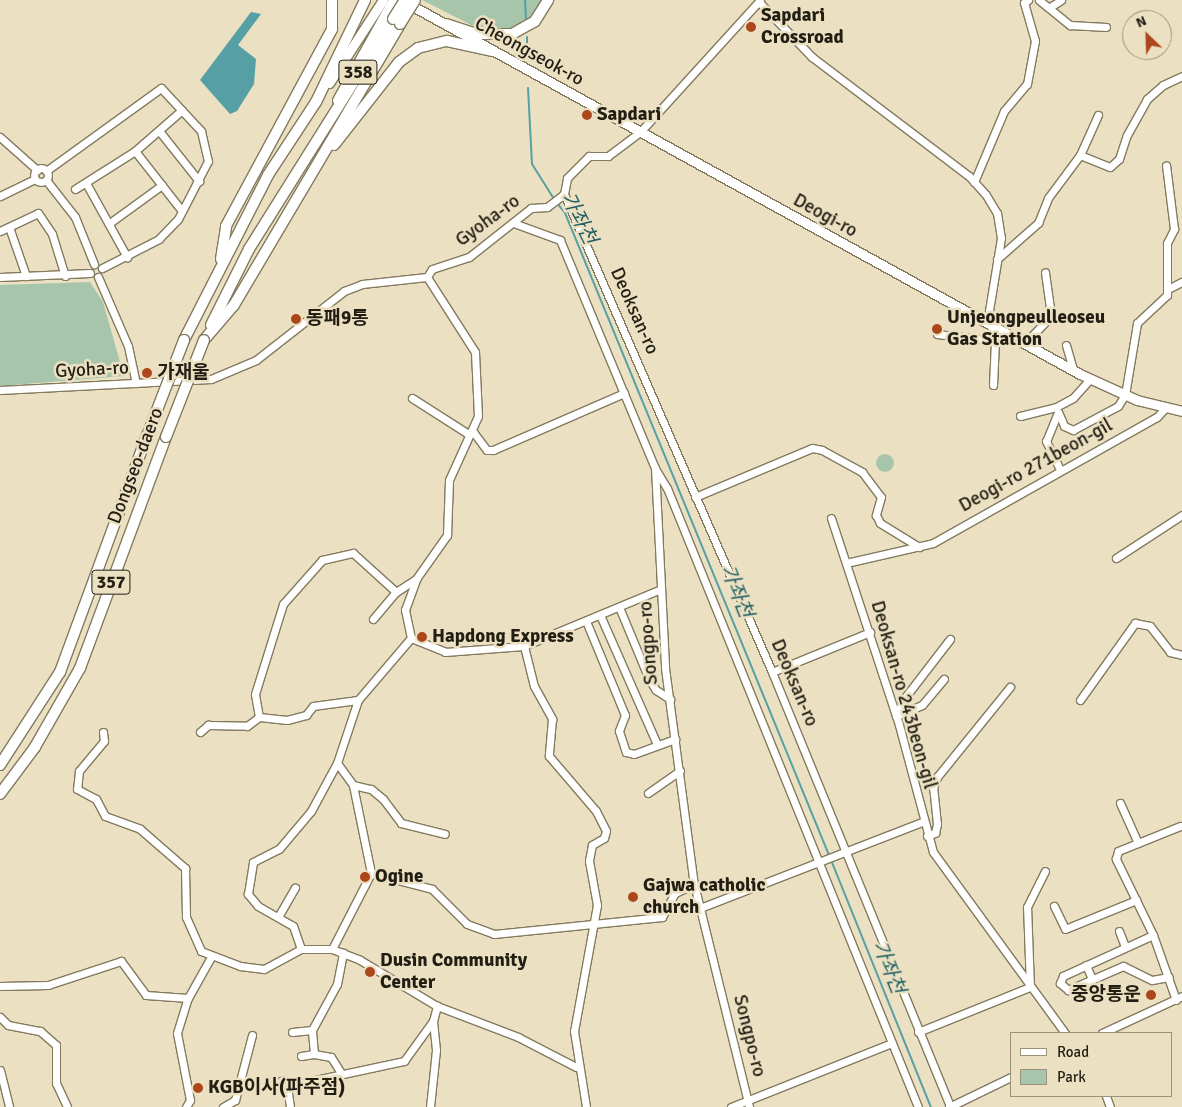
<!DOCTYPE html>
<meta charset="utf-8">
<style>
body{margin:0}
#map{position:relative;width:1182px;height:1107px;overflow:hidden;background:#ebe1c2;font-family:Signika,"Noto Sans KR",sans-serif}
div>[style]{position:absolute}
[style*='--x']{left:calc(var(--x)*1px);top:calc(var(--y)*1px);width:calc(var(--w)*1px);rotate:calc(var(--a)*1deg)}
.green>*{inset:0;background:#a7c5aa}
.round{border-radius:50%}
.water>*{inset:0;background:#56a0a5}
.stream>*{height:2px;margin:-1px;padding:0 1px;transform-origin:1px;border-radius:1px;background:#56a0a5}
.roads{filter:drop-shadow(1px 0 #837a5e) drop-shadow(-1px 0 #837a5e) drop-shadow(0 1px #837a5e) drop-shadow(0 -1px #837a5e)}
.minor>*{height:7px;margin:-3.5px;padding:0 3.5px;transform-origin:3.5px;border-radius:3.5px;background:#fff}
.minor>.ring{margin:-3.5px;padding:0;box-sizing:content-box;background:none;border:7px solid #fff;border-radius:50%}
.major>*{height:9px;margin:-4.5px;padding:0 4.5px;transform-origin:4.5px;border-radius:4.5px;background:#fff}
.highway>*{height:10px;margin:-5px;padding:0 5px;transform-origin:5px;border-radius:5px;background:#fff}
.bridges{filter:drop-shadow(1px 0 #837a5e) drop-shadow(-1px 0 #837a5e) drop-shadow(0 1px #837a5e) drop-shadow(0 -1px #837a5e)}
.highway-bridge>*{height:10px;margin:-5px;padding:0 5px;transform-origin:5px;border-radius:5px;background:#fff}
.dots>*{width:14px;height:14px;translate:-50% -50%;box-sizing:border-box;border:2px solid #ebe1c2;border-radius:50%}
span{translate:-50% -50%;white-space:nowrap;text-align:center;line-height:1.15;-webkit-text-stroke:5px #ebe1c2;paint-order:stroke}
.shield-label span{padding:1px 4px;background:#ebe1c2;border:1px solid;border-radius:4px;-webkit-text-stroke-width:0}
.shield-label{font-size:18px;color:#221e13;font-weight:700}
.poi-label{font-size:19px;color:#221e13;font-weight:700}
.left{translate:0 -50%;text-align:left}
.right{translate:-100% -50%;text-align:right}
.street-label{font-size:19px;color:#221e13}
.water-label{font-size:20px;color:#226064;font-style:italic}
.legend{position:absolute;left:1010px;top:1032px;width:162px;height:65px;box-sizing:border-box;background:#ebe1c2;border:1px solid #9b937c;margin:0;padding:6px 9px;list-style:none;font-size:15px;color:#221e13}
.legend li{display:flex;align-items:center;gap:10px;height:25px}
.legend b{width:25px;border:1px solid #9b937c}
.north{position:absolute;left:1122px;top:10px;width:50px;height:50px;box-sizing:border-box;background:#ebe1c2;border:1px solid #9b937c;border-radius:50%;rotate:336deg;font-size:14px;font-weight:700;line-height:20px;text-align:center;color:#221e13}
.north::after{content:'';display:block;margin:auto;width:18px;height:22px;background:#ac471c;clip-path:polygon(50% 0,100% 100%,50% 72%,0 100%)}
</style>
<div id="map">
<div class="green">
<i style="clip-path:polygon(422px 0,543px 0,533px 19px,512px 31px,485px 32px)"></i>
<i style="clip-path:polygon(90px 282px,103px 302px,124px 376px,0 386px,0 285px)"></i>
<i class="round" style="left:876px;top:454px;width:18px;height:18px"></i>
</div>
<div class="water">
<i style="clip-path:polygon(251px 12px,261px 14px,238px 45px,256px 59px,254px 84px,237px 111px,230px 114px,200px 80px)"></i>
</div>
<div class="stream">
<i style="--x:525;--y:0;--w:20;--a:87"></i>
<i style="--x:527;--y:37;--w:19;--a:90"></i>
<i style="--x:528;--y:88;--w:76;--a:87"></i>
<i style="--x:532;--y:164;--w:41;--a:57.8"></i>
<i style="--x:557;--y:203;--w:13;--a:51"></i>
<i style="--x:565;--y:213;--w:694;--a:67.65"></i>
<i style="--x:831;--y:860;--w:266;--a:68"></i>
</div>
<div class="roads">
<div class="minor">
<i style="--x:1039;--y:0;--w:40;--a:39"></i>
<i style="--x:1070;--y:25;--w:36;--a:3"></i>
<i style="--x:759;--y:2;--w:76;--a:46.1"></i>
<i style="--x:812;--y:57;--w:197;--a:37.2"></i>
<i style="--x:969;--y:176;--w:25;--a:48"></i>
<i style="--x:986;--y:195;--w:21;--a:59"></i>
<i style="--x:997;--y:213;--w:25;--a:81"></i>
<i style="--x:1001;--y:238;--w:86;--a:99.4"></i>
<i style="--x:1050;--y:7;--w:13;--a:-32"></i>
<i style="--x:160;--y:132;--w:63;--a:51.5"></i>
<i style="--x:0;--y:137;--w:50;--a:41.7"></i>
<i style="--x:135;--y:151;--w:76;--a:51.9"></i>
<i style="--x:1080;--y:155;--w:32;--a:22"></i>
<i style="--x:1110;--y:167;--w:12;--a:-42"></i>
<i style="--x:1119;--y:159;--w:25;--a:-72"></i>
<i style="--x:1127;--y:135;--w:41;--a:-60.9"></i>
<i style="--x:1147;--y:99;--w:21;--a:-41"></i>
<i style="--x:1163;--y:85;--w:21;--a:-25"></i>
<i class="ring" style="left:34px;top:168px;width:7px;height:7px"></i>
<i style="--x:46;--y:171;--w:142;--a:-35.8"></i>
<i style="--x:161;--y:88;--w:59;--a:47.1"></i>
<i style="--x:201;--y:131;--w:31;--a:77"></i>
<i style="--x:208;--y:161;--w:65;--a:117.3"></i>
<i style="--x:178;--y:219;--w:28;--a:134"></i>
<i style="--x:159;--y:239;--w:64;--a:153"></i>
<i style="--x:46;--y:180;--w:47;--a:51.9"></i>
<i style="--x:75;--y:217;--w:51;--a:68"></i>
<i style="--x:974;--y:182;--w:77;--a:-67.1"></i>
<i style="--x:1004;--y:111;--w:35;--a:-50"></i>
<i style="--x:1027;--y:84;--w:44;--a:-79.5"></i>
<i style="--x:1035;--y:41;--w:40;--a:-106"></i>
<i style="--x:1024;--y:3;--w:5;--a:-37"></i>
<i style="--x:86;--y:183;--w:85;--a:61"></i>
<i style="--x:75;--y:189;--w:71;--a:-32.3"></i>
<i style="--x:135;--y:151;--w:62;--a:-41.1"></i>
<i style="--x:564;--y:194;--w:521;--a:66.48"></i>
<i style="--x:772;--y:672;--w:470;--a:67.7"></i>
<i style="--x:0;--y:196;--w:39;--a:-26"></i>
<i style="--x:111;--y:222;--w:63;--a:-36"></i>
<i style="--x:516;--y:224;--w:47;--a:20"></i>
<i style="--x:560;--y:240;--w:247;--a:67.4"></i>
<i style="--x:655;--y:468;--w:200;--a:87.1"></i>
<i style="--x:665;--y:668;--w:218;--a:82.4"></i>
<i style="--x:694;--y:884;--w:230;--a:76.1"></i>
<i style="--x:9;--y:227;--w:52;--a:70.9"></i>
<i style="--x:0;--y:231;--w:42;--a:-25.3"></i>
<i style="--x:38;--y:213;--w:25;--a:56"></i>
<i style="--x:52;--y:234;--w:44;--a:72.8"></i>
<i style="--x:997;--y:259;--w:55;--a:-41.3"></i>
<i style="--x:1038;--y:223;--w:27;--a:-68"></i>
<i style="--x:1048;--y:198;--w:54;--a:-53.3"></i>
<i style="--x:1080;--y:155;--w:44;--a:-65.8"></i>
<i style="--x:0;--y:277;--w:90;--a:-2.5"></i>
<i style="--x:98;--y:277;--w:75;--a:66.5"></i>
<i style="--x:128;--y:346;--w:38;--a:78"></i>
<i style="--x:1168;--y:289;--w:16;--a:-27"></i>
<i style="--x:937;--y:334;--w:58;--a:6.9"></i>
<i style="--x:995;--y:341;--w:13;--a:-86"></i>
<i style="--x:1025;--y:343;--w:30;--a:-46"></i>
<i style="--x:1046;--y:321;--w:14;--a:-73"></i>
<i style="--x:1050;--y:308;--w:36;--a:-98"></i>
<i style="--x:1066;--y:345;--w:26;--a:74"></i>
<i style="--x:993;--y:385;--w:44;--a:-87.4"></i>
<i style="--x:0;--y:390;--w:211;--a:-3"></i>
<i style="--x:211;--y:379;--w:49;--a:-22.9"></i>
<i style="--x:256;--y:360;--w:112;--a:-38.1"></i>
<i style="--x:344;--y:291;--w:19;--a:-21"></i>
<i style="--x:362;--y:284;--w:65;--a:-6.1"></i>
<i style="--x:427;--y:277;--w:9;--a:-58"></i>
<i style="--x:432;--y:269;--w:39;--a:-18"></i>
<i style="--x:469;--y:257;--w:79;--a:-38.3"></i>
<i style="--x:531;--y:208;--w:16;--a:-4"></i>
<i style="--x:547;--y:207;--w:21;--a:-37"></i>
<i style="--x:564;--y:194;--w:16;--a:-79"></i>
<i style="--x:567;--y:178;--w:31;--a:-45"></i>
<i style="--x:589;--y:156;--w:19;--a:0"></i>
<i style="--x:608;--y:156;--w:40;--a:-37"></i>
<i style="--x:640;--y:132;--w:178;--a:-47.7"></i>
<i style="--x:412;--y:398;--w:65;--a:32.5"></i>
<i style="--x:467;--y:433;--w:7;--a:0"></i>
<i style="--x:474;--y:433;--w:21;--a:53"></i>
<i style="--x:487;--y:450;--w:6;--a:0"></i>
<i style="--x:493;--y:450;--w:143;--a:-23.5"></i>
<i style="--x:1058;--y:412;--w:31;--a:112"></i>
<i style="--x:1046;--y:441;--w:32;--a:64"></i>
<i style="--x:1059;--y:414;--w:13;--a:67"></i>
<i style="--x:1064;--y:426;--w:10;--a:24"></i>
<i style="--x:1073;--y:430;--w:51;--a:-28.1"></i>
<i style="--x:1118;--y:406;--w:13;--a:-58"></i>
<i style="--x:1125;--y:395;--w:73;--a:-80.5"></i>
<i style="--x:1137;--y:323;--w:41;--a:-43"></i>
<i style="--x:1167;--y:295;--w:52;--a:-90"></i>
<i style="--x:1167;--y:243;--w:16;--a:-63"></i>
<i style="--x:1174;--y:229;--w:64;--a:-97.1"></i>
<i style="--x:1020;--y:416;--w:37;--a:-14"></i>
<i style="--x:1056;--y:407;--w:19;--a:-28"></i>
<i style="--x:1073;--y:398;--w:25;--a:-48"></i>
<i style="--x:656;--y:470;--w:21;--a:59"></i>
<i style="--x:667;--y:488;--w:668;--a:67.93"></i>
<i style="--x:695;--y:497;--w:127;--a:-22.7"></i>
<i style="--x:812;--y:448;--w:10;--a:11"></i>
<i style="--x:822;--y:450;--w:46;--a:28.8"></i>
<i style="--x:862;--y:472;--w:31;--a:53"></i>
<i style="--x:881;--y:497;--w:19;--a:106"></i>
<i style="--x:876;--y:515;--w:9;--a:63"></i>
<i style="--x:880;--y:523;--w:46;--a:31.6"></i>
<i style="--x:831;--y:518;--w:218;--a:71.8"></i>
<i style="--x:899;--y:725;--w:131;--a:75"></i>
<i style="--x:933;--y:852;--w:224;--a:53.9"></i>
<i style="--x:1116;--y:558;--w:79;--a:-33.1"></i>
<i style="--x:846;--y:563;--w:89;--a:-12.9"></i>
<i style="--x:933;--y:543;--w:257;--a:-29.4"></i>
<i style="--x:1157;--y:417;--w:13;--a:-48"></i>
<i style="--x:619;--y:607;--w:78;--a:67.4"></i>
<i style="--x:649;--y:679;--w:13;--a:58"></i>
<i style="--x:656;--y:690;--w:17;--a:33"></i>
<i style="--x:600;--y:615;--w:141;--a:66.2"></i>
<i style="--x:373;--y:619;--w:35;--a:-50"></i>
<i style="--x:396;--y:592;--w:24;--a:-33"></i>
<i style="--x:586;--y:621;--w:102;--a:67.5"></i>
<i style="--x:625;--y:715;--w:17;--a:111"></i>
<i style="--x:619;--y:731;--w:22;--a:72"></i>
<i style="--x:626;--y:752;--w:8;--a:14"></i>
<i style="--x:634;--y:754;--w:44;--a:-20.1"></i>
<i style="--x:411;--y:638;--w:29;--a:-102"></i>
<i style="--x:405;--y:610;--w:33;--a:-70"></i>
<i style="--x:416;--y:579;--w:54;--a:-54.8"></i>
<i style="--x:447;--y:535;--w:55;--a:-87.9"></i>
<i style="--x:449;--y:480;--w:70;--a:-65.6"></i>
<i style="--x:478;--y:416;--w:64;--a:-92.7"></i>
<i style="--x:475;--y:352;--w:89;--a:-122.6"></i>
<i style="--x:411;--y:638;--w:37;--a:22"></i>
<i style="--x:445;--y:652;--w:79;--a:-4.3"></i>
<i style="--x:524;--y:646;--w:148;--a:-22.6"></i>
<i style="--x:524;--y:646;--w:41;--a:76"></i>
<i style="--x:534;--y:686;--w:38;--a:61"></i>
<i style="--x:552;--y:719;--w:37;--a:95"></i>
<i style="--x:549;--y:756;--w:72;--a:49.5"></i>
<i style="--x:596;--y:811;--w:22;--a:63"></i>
<i style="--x:606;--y:831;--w:7;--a:106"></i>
<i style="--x:604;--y:838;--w:14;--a:150"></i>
<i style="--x:592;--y:845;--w:16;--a:101"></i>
<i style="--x:589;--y:861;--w:45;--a:79.7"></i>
<i style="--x:597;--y:905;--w:128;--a:100.3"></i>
<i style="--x:574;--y:1031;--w:77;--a:81"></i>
<i style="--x:772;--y:672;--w:106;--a:-22.2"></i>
<i style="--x:1080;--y:700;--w:95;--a:-54.5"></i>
<i style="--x:1135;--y:623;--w:15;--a:11"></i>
<i style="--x:1150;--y:626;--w:33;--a:52"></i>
<i style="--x:1170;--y:652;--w:12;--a:14"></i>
<i style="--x:896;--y:716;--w:17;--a:-66"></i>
<i style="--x:903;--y:700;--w:77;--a:-52.4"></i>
<i style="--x:896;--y:716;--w:28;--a:-23"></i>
<i style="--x:922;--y:705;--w:34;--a:-50"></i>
<i style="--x:259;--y:717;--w:23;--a:-100"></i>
<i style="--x:255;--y:694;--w:94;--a:-72.7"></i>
<i style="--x:283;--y:604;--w:59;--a:-48.4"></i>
<i style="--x:322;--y:560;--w:32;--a:-13"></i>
<i style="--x:353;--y:553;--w:58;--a:42.2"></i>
<i style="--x:103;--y:732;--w:9;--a:84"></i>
<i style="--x:104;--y:741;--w:39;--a:130"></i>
<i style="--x:79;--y:771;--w:18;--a:96"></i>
<i style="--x:77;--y:789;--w:21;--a:28"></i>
<i style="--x:96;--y:799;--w:19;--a:62"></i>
<i style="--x:105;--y:816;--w:37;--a:20"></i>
<i style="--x:140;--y:829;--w:60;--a:40.9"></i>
<i style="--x:185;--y:868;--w:49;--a:88.8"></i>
<i style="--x:186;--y:917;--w:37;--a:66"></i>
<i style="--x:201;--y:951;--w:42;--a:21"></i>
<i style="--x:240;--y:966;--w:24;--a:7"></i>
<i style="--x:264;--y:969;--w:42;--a:-28.4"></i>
<i style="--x:301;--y:949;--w:31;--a:0"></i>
<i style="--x:332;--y:949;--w:30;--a:21"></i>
<i style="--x:360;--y:960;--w:90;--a:30.9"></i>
<i style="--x:437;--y:1006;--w:87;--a:20.9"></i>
<i style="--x:518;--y:1037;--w:65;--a:27.3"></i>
<i style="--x:200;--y:732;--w:11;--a:-41"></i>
<i style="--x:208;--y:725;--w:39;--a:1"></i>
<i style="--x:247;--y:726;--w:15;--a:-37"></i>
<i style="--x:259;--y:717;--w:28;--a:6"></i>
<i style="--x:287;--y:720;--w:20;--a:-15"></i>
<i style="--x:306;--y:715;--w:11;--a:-52"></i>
<i style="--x:313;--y:706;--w:45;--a:-7.6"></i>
<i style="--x:353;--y:785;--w:18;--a:13"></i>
<i style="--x:371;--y:789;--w:16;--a:40"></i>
<i style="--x:383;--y:799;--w:30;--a:53"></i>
<i style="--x:401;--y:823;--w:45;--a:14"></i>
<i style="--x:648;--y:793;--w:39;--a:-35"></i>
<i style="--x:1120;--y:803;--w:44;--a:65.8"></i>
<i style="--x:927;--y:836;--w:9;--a:-21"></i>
<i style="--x:935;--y:833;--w:9;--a:-77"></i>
<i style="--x:937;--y:824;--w:36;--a:-96"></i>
<i style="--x:933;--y:788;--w:12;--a:-70"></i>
<i style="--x:937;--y:777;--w:116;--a:-51"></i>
<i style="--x:371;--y:873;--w:63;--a:14.7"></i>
<i style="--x:432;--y:889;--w:49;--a:45"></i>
<i style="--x:467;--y:924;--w:29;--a:20"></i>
<i style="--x:494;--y:934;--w:169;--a:-5.8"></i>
<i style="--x:662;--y:917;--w:27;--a:-62"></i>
<i style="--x:675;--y:893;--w:21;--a:-25"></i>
<i style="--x:1054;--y:906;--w:25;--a:64"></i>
<i style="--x:1065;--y:929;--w:77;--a:-22.2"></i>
<i style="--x:700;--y:908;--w:238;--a:-21.2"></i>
<i style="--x:278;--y:917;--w:34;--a:-60"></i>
<i style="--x:1119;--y:931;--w:17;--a:69"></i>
<i style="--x:1153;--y:935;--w:99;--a:155.5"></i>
<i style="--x:1063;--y:976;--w:8;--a:113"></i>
<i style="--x:1060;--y:983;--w:11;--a:41"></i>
<i style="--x:1068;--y:990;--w:60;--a:-23.6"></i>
<i style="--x:1123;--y:966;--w:32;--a:26"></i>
<i style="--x:1152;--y:980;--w:17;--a:-10"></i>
<i style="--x:301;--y:949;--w:24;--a:-109"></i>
<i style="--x:293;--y:926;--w:40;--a:-150.3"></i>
<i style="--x:258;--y:906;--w:16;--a:-130"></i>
<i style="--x:248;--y:894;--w:32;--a:-81"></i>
<i style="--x:253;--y:862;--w:29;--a:-27"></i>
<i style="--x:279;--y:849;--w:50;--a:-49.9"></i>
<i style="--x:311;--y:811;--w:55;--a:-61.6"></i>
<i style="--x:337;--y:763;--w:66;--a:-71.6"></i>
<i style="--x:358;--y:700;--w:82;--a:-49.5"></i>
<i style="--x:332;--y:949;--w:85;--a:-62.8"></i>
<i style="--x:371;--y:873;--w:90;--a:-101.6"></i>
<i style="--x:353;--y:785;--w:27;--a:-126"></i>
<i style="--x:1086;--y:965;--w:15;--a:67"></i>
<i style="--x:0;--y:986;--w:48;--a:-1.2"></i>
<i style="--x:48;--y:985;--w:77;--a:-18.2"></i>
<i style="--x:121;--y:961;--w:42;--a:53.7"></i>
<i style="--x:146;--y:995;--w:42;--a:4.1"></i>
<i style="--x:1176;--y:1000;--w:69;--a:-109.5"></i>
<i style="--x:1153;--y:935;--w:85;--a:-116"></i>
<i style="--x:1116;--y:859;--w:8;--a:-76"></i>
<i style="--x:1118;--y:851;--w:67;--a:-22"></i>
<i style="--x:0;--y:1017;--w:11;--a:45"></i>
<i style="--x:8;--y:1025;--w:33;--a:11"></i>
<i style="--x:40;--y:1031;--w:21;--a:41"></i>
<i style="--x:56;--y:1045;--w:38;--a:90"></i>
<i style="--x:56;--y:1083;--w:26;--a:65"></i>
<i style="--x:292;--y:1032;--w:20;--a:-6"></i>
<i style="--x:918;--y:1032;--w:121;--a:-21.9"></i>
<i style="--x:1030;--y:987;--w:80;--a:-92.1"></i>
<i style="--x:1027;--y:907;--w:40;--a:-63.4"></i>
<i style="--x:1102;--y:1033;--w:88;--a:-24.8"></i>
<i style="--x:314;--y:1054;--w:17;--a:10"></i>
<i style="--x:331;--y:1057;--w:19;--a:58"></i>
<i style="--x:301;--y:1056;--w:13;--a:-9"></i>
<i style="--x:314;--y:1054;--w:24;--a:-95"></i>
<i style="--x:312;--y:1030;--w:52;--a:-61.5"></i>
<i style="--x:337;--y:984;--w:32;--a:-79"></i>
<i style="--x:0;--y:1070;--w:38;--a:76"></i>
<i style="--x:281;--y:1081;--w:8;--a:40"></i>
<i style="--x:1106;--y:1096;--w:12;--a:70"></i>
<i style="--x:186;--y:1107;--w:8;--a:-60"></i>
<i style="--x:190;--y:1100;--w:68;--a:-101"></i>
<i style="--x:177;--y:1033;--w:37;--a:-73"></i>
<i style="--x:188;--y:998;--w:47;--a:-60.7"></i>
<i style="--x:223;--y:1107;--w:14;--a:-30"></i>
<i style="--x:235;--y:1100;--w:67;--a:-75.3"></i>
<i style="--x:290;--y:1107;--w:21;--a:-98"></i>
<i style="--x:287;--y:1086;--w:120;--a:-12.1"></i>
<i style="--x:404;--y:1061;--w:49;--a:-54.1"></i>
<i style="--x:433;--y:1021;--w:16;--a:-75"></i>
<i style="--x:430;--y:1107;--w:57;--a:-84"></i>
<i style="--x:436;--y:1050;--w:29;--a:-96"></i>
<i style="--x:731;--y:1107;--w:173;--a:-21.7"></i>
<i style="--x:949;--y:1107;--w:69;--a:-25.8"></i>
</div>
<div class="major">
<i style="--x:407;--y:3;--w:768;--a:28.87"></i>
<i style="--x:1080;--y:374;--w:63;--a:24.5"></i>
<i style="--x:1137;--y:400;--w:46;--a:13.7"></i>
<i style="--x:329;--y:83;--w:99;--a:-57"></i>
<i style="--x:337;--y:100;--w:115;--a:-60.8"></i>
</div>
<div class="highway">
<i style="--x:446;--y:24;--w:32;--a:18"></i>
<i style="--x:476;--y:34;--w:36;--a:0"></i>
<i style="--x:512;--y:34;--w:26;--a:-29"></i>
<i style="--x:535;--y:21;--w:25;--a:-58"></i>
<i style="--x:334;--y:145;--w:105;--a:-51.9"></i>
<i style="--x:399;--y:62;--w:24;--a:-36"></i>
<i style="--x:418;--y:48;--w:30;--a:-14"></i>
<i style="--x:447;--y:41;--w:47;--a:12.3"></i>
<i style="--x:221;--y:259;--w:33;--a:-81"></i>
<i style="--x:226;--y:226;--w:224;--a:-61.7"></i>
<i style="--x:332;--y:29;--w:29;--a:-90"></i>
<i style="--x:211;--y:325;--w:85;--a:-63.4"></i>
<i style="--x:249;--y:249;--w:271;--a:-57.9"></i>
<i style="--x:184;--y:340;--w:185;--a:-63"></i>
<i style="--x:268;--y:175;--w:87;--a:-56.7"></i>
<i style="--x:316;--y:102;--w:113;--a:-64.3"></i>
<i style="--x:204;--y:340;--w:46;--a:-49.4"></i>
<i style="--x:234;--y:305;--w:326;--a:-59.4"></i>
<i style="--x:0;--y:765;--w:111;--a:-57.2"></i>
<i style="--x:60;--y:672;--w:252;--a:-69.8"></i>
<i style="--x:0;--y:794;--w:59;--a:-53.3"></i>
<i style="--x:35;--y:747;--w:91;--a:-60.3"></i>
<i style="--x:80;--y:668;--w:246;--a:-69.6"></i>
</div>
</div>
<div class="bridges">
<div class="highway-bridge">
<i style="--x:393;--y:19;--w:22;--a:-58"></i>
<i style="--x:400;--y:24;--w:28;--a:-58"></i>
<i style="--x:147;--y:436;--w:103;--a:-68.9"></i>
<i style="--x:166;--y:437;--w:104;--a:-68.6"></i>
</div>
</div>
<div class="dots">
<i style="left:751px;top:27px;background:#ac471c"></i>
<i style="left:587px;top:115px;background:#ac471c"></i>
<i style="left:296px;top:319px;background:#ac471c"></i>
<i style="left:937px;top:329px;background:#ac471c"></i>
<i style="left:147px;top:373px;background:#ac471c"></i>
<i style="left:422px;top:637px;background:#ac471c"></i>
<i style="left:365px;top:877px;background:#ac471c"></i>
<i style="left:633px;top:897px;background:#ac471c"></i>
<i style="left:370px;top:972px;background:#ac471c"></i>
<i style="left:1151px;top:995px;background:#ac471c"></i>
<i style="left:198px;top:1088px;background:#ac471c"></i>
</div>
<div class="shield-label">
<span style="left:358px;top:72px">358</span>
<span style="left:111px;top:582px">357</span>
</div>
<div class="poi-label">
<span class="left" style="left:761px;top:27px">Sapdari<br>Crossroad</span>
<span class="left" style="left:597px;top:115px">Sapdari</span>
<span class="left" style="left:947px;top:329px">Unjeongpeulleoseu<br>Gas Station</span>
<span class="left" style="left:306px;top:319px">동패9통</span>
<span class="left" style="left:157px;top:373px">가재울</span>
<span class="left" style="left:432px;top:637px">Hapdong Express</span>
<span class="left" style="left:375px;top:877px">Ogine</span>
<span class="left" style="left:643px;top:897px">Gajwa catholic<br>church</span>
<span class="left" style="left:380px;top:972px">Dusin Community<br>Center</span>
<span class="right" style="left:1141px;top:995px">중앙통운</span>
<span class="left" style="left:208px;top:1088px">KGB이사(파주점)</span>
</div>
<div class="street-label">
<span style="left:529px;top:52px;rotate:29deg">Cheongseok-ro</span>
<span style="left:825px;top:216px;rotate:29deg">Deogi-ro</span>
<span style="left:488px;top:221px;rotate:-36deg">Gyoha-ro</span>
<span style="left:634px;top:311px;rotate:66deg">Deoksan-ro</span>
<span style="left:92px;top:370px;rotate:-3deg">Gyoha-ro</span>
<span style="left:136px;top:466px;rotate:-69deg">Dongseo-daero</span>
<span style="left:1036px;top:466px;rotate:-29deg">Deogi-ro 271beon-gil</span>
<span style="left:649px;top:643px;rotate:-94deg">Songpo-ro</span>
<span style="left:794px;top:683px;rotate:67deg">Deoksan-ro</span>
<span style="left:903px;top:695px;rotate:74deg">Deoksan-ro 243beon-gil</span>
<span style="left:749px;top:1036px;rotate:76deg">Songpo-ro</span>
</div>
<div class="water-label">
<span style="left:579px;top:218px;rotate:63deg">가좌천</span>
<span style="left:737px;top:591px;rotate:68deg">가좌천</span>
<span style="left:889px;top:967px;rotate:68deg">가좌천</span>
</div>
<ul class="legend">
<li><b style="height:6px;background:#fff"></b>Road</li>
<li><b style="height:14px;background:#a7c5aa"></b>Park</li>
</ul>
<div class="north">N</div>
</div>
